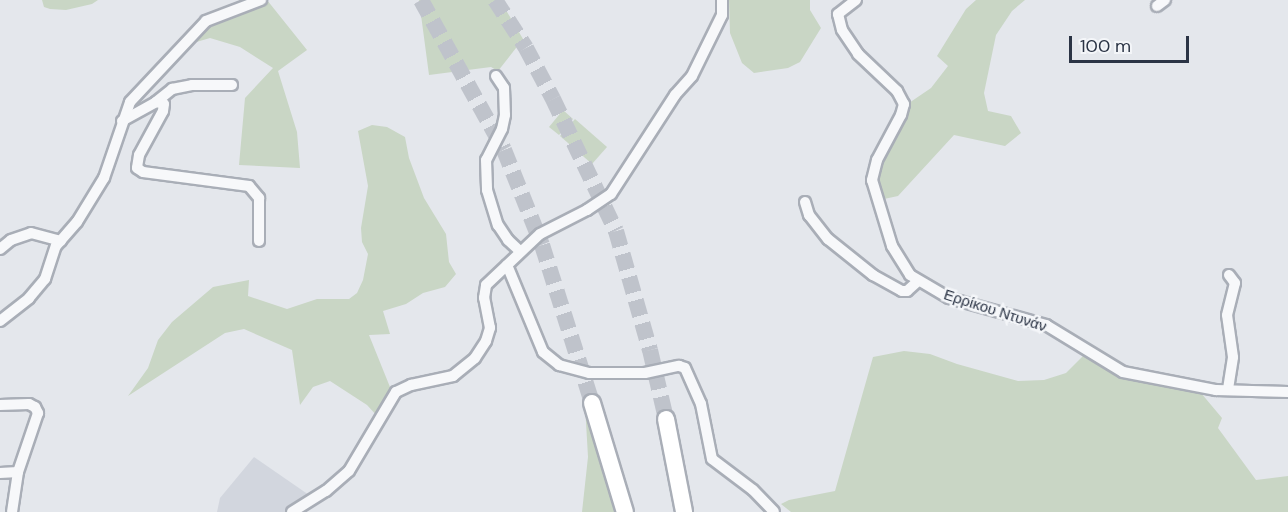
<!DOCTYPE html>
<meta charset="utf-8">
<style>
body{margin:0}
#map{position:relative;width:1288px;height:512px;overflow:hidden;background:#e4e7ec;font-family:"DM Sans",sans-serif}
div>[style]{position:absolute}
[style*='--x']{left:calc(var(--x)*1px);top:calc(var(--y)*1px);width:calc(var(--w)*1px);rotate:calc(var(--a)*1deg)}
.built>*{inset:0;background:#d2d6de}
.green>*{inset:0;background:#c9d6c5}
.highway-tunnel>*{height:16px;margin-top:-8px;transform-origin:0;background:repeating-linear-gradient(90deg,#bfc3cb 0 16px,transparent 0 24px)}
.roads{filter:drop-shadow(2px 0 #a9aeb7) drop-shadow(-2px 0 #a9aeb7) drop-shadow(0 2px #a9aeb7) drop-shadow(0 -2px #a9aeb7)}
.minor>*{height:10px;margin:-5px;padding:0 5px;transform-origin:5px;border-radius:5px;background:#f7f8fa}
.highway>*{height:16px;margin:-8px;padding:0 8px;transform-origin:8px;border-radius:8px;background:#fff}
span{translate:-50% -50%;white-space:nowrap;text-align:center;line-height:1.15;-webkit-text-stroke:5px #f4f6f9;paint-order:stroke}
.street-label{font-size:15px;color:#2b3445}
.scale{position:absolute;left:1069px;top:36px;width:120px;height:27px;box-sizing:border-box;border:3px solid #2b3445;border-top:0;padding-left:8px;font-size:18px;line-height:21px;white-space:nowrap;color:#2b3445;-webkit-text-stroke:4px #f4f6f9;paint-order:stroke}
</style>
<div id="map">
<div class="built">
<i style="clip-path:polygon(254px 457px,309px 495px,295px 512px,217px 512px,220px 498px)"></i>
</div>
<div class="green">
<i style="clip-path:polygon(42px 0,98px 0,92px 4px,66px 10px,50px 9px,44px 7px)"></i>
<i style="clip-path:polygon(267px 0,307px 50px,278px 71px,297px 132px,300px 168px,239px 165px,245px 98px,273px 68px,240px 47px,210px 38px,193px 43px,169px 70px,163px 68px,207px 23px)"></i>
<i style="clip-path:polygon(419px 0,500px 0,523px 39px,498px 71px,491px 67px,429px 75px)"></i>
<i style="clip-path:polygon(729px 0,810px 0,810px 10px,821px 28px,800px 62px,788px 68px,754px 73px,742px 63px,730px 33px)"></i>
<i style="clip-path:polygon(976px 0,1025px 0,1012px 11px,996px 35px,984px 93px,988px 111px,1011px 116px,1021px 133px,1005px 146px,954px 135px,898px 196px,884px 199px,876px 187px,882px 155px,909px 103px,931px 88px,948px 66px,937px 56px,966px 9px)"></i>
<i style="clip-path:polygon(563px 110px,573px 119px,559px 135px,549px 127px)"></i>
<i style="clip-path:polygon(575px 119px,607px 147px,592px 164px,560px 136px)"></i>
<i style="clip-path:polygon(372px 125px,387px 127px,405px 137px,409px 158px,424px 198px,446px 234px,449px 262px,456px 274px,445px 287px,423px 293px,406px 304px,383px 311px,390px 334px,369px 335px,392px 392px,379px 418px,367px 405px,330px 381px,313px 387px,300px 405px,292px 350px,244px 329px,225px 333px,128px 396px,148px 368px,158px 340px,172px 322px,213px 287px,249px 280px,248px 296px,287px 309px,317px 299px,349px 299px,357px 293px,363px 280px,368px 254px,362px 242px,361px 228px,368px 186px,358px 131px)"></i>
<i style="clip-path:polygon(904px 351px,930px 354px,957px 364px,1018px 381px,1044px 380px,1066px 373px,1084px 355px,1120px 375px,1201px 393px,1222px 418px,1218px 428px,1256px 480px,1288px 476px,1288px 512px,791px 512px,781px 504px,789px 500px,835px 491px,873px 357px)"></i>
<i style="clip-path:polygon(585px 405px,610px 496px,615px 512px,582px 512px,588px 457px)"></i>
</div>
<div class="highway-tunnel">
<i style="--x:421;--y:0;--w:171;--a:61"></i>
<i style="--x:504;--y:150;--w:102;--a:68.2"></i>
<i style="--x:542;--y:245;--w:166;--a:72.4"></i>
<i style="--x:495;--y:0;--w:57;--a:57.1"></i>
<i style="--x:526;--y:48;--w:58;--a:62.1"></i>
<i style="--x:553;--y:99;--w:146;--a:64.5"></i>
<i style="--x:616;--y:231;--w:124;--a:74.1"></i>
<i style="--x:650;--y:350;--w:71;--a:76.9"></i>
</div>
<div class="roads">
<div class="minor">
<i style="--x:856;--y:0;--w:23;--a:142"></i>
<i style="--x:838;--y:14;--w:16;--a:76"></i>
<i style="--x:842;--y:30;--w:29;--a:56"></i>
<i style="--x:858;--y:54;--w:54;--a:43.5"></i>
<i style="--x:897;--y:91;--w:15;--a:62"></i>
<i style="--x:904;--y:104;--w:11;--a:105"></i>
<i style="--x:901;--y:115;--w:51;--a:118.1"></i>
<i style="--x:877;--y:160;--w:21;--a:104"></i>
<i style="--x:872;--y:180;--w:69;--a:73.1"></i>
<i style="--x:892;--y:246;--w:34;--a:58"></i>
<i style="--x:910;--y:275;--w:45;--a:30.5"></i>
<i style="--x:949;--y:298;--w:101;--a:15.6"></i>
<i style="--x:1046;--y:325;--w:90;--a:31.4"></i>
<i style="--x:1123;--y:372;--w:95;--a:11"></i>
<i style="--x:1216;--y:390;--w:72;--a:1.6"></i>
<i style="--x:1157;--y:6;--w:10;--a:-37"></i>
<i style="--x:496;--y:76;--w:14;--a:56"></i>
<i style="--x:504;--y:88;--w:27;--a:88"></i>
<i style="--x:505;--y:115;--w:14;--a:102"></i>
<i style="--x:502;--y:129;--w:35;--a:117"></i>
<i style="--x:486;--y:160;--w:30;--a:88"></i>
<i style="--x:487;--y:190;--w:37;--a:73"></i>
<i style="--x:498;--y:225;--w:18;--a:56"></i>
<i style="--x:508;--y:240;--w:16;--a:43"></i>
<i style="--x:156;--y:102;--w:21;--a:-39"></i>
<i style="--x:172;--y:89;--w:20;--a:-11"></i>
<i style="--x:192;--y:85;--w:40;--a:0"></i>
<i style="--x:122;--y:121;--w:39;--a:-29"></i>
<i style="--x:156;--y:102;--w:8;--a:14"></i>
<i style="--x:164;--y:104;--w:7;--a:98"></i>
<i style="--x:163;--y:111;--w:50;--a:118.6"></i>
<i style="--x:139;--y:155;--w:13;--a:99"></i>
<i style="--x:137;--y:168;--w:7;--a:34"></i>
<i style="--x:143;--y:172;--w:107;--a:7.5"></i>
<i style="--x:249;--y:186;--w:16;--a:50"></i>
<i style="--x:259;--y:198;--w:43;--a:90"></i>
<i style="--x:805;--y:202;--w:14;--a:73"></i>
<i style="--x:809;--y:215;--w:31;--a:52"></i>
<i style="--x:828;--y:239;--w:58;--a:38.7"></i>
<i style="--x:873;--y:275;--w:33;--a:29"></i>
<i style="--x:902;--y:291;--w:5;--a:0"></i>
<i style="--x:907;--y:291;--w:13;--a:-42"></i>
<i style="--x:0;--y:249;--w:14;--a:-39"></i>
<i style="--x:11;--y:240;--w:21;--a:-19"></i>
<i style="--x:31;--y:233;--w:31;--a:15"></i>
<i style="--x:507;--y:265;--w:94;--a:67.5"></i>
<i style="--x:543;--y:352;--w:21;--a:39"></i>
<i style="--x:559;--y:365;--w:31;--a:15"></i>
<i style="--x:589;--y:373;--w:56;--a:0"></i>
<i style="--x:645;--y:373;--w:35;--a:-12"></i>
<i style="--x:679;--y:366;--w:6;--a:18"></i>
<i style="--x:685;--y:368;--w:39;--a:66"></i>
<i style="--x:701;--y:404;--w:56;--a:78.7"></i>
<i style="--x:712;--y:459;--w:51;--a:37.1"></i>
<i style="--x:753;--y:490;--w:30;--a:46"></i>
<i style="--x:0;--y:321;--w:37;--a:-38"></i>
<i style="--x:29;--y:298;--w:25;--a:-50"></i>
<i style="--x:45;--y:279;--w:35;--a:-72"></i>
<i style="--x:56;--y:246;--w:32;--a:-49"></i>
<i style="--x:77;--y:222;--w:52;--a:-58.5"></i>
<i style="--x:104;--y:178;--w:80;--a:-71.1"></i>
<i style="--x:130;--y:102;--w:111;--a:-46.8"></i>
<i style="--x:206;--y:21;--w:59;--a:-20.9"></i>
<i style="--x:1228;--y:389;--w:32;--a:-81"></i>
<i style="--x:1233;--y:357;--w:42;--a:-98.1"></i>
<i style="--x:1227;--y:315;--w:33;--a:-76"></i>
<i style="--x:1235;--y:283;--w:10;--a:-127"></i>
<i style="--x:0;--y:405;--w:29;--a:-2"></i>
<i style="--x:29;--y:404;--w:7;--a:27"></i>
<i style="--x:35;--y:407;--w:7;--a:63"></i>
<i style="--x:38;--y:413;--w:62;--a:108.7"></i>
<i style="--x:18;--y:472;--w:40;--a:98.5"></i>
<i style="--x:0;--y:473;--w:18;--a:-3"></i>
<i style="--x:292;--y:512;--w:40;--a:-32"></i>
<i style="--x:326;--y:491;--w:30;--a:-41"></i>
<i style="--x:349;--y:471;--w:92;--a:-59.3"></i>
<i style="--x:396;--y:392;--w:17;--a:-25"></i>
<i style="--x:411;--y:385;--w:43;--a:-12.1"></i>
<i style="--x:453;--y:376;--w:28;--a:-39"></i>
<i style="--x:475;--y:358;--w:20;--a:-57"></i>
<i style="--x:486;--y:341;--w:14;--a:-73"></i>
<i style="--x:490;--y:328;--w:31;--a:-101"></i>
<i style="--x:484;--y:298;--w:13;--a:-81"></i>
<i style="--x:486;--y:285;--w:74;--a:-43.4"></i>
<i style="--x:540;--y:234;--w:53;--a:-27.1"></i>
<i style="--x:587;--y:210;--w:29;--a:-34"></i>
<i style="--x:611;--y:194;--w:118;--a:-57.1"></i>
<i style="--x:675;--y:95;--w:25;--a:-48"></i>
<i style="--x:692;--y:76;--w:68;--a:-63.8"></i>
<i style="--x:722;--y:15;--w:15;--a:-90"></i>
</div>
<div class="highway">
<i style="--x:592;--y:403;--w:114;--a:73.2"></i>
<i style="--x:666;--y:419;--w:95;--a:79"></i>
</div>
</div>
<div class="street-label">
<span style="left:995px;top:311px;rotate:18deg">Ερρίκου Ντυνάν</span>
</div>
<div class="scale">100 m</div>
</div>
